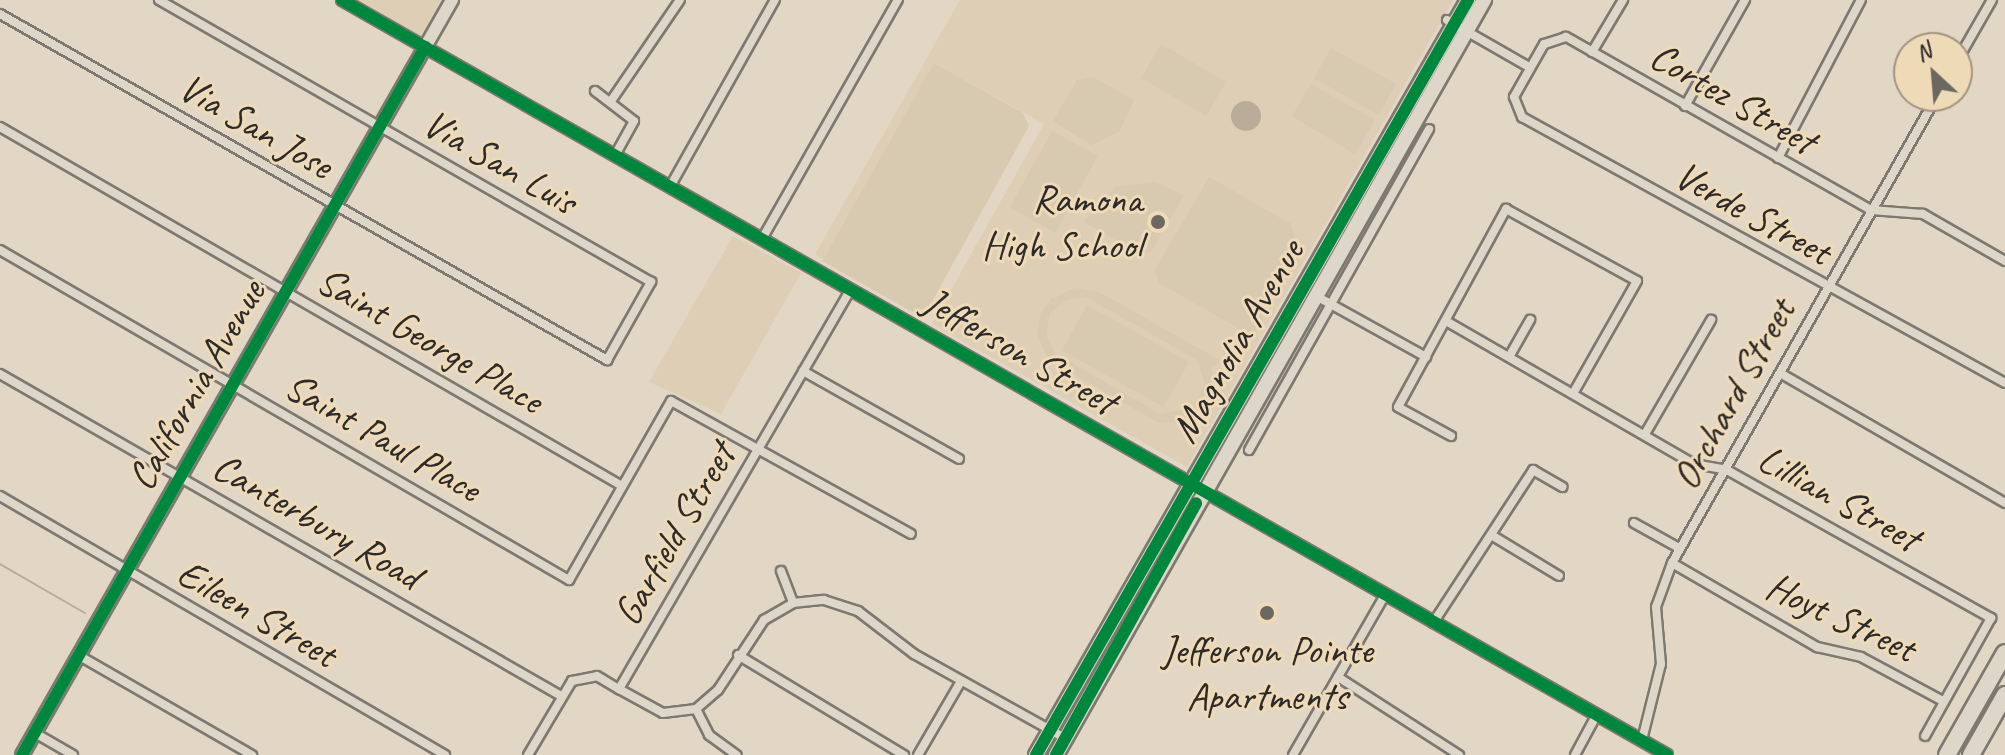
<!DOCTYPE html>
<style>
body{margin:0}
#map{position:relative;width:2005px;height:755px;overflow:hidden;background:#e2d7c5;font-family:Caveat,sans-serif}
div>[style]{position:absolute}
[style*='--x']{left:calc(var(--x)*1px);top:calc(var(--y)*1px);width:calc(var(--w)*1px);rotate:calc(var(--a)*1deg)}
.built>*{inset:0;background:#ddceb5}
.green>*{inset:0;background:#d8c9b1}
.water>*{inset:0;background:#b9ac98}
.round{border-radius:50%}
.stream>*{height:2px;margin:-1px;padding:0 1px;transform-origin:1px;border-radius:1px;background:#b9ac98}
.roads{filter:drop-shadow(2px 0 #7d7870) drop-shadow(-2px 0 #7d7870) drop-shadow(0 2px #7d7870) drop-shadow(0 -2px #7d7870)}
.minor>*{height:8px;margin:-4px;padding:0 4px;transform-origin:4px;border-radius:4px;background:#ded6c9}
.tertiary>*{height:10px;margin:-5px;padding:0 5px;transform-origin:5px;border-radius:5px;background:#ded6c9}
.secondary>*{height:12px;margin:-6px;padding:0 6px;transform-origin:6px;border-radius:6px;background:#ded6c9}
.primary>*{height:14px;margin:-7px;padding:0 7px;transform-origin:7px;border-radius:7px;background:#ded6c9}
.motorway>*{height:16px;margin:-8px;padding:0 8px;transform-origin:8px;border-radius:8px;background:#ded6c9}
.cycleway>*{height:12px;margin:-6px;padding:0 6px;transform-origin:6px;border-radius:6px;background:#00873e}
.dots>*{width:22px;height:22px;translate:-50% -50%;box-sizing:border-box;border:4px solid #efdab8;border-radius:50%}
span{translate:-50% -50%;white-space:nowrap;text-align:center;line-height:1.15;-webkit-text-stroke:6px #efdab8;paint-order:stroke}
.street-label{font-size:40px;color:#2b2b2b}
.poi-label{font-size:40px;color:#2b2b2b}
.right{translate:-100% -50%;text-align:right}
.north{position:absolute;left:1893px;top:32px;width:80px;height:80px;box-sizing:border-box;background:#efdab8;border:2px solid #a19480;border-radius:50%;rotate:334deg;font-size:22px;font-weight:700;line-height:32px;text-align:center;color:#2b2b2b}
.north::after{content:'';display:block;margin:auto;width:28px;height:36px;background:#6b6761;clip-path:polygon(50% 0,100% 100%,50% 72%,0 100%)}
</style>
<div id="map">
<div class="built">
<i style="clip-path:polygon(356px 0,441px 0,420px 38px)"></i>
<i style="clip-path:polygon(960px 0,1453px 0,1187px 467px,932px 324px,1044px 124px,934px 63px,823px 259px,815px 254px)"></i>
<i style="clip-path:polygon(733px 236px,801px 273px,721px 414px,649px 382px)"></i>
</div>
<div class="green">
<i style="clip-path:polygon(1161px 44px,1226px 82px,1206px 116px,1141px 78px)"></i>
<i style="clip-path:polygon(1331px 48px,1396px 84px,1378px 115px,1314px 78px)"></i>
<i style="clip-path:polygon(934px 63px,1023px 113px,1029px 126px,923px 318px,822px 261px)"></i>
<i style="clip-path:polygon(1093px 77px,1134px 100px,1119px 132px,1091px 145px,1053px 121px,1077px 80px)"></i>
<i style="clip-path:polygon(1311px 84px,1375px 120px,1355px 154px,1292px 116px)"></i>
<i style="clip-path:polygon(1052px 131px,1098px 156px,1055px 233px,1010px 207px)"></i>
<i style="clip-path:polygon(1209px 177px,1291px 224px,1299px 256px,1252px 336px,1159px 283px,1155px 270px)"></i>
<i style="clip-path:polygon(1155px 182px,1184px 195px,1151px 252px,1141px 254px,1084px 222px,1115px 187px)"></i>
<i style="clip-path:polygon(evenodd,1075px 288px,1101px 293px,1221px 361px,1212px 367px,1213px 391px,1200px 414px,1183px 423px,1157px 422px,1048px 359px,1037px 335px,1040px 315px,1051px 299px,1075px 288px,1086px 297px,1197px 360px,1205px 384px,1194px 407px,1160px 414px,1055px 353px,1046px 334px,1050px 313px,1066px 300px,1086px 297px)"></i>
<i style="clip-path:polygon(1087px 305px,1189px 362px,1163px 407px,1062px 350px)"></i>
</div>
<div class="water">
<i class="round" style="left:1231px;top:101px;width:30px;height:30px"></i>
</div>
<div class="stream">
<i style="--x:0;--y:564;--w:98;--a:30"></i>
</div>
<div class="roads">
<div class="minor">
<i style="--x:0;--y:14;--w:699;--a:29.68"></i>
<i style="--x:607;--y:360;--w:90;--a:-60.6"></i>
<i style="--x:651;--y:282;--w:567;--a:-150.18"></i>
<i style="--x:1447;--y:20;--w:95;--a:29.8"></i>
<i style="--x:1592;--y:52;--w:61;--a:-59.2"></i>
<i style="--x:1957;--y:61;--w:70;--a:-60.2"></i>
<i style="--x:595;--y:91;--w:49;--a:37.6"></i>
<i style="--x:634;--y:121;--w:38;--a:119"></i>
<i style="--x:611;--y:101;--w:122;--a:-55.7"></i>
<i style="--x:1685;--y:106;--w:122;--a:-60.5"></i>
<i style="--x:0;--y:127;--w:718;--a:29.99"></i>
<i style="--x:1778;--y:158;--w:178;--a:-62.3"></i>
<i style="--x:671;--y:185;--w:212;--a:-60.7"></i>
<i style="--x:762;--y:239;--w:275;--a:-60.4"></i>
<i style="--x:0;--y:250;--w:658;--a:30.11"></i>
<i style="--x:569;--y:580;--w:206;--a:-60.3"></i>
<i style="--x:671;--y:401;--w:274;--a:29"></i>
<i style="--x:2005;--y:261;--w:95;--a:-150.2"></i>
<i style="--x:1923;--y:214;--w:52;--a:-175.6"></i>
<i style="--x:1871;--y:210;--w:351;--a:-150.4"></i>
<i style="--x:1566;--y:37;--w:23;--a:162"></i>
<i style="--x:1544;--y:44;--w:61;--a:119.5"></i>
<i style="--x:1514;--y:97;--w:22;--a:68"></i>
<i style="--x:1522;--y:117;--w:551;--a:28.84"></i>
<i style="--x:1316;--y:296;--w:126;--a:29"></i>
<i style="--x:1446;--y:321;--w:286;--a:30"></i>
<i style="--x:1694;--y:464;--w:34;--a:10"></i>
<i style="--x:1727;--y:470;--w:303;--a:29.3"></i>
<i style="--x:1991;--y:618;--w:135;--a:119.2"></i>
<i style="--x:1509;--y:357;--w:43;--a:-60.4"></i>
<i style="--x:803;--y:371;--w:179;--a:29.4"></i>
<i style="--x:1780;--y:373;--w:260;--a:30"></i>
<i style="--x:0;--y:374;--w:647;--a:29.85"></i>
<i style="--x:1645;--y:434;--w:132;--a:-59.9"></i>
<i style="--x:1451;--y:436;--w:60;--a:-151.3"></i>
<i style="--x:1398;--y:407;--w:226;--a:-61.4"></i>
<i style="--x:1506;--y:209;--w:149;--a:28.8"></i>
<i style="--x:1637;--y:281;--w:128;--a:119.6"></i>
<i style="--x:1249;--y:450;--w:368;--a:-60.7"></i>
<i style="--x:0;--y:496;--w:515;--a:30.2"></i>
<i style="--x:1634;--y:523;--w:51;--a:29.1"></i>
<i style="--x:1493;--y:536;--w:77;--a:31.2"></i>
<i style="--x:1672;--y:563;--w:168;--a:30.1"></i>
<i style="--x:1817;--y:647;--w:45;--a:12.8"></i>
<i style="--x:1861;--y:657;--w:93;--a:28.2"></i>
<i style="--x:781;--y:571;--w:34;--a:69"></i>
<i style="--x:1433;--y:623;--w:183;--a:-56.8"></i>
<i style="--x:1533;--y:470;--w:34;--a:30"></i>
<i style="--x:78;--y:655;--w:201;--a:29.9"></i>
<i style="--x:738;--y:655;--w:194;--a:31.1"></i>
<i style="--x:1338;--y:677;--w:144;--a:32.8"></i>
<i style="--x:619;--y:689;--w:50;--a:28.6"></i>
<i style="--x:663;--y:713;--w:33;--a:-7"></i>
<i style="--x:696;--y:709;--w:29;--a:-41"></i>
<i style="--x:718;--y:690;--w:84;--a:-56.7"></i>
<i style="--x:764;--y:620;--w:34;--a:-30"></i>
<i style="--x:793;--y:603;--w:31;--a:-6"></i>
<i style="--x:824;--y:600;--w:36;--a:18"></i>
<i style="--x:858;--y:611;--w:71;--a:37.5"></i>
<i style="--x:914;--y:654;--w:173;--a:29.1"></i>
<i style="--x:696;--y:709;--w:29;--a:63"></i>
<i style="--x:709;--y:735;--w:34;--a:36"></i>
<i style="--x:35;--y:733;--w:44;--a:30.1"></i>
<i style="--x:1642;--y:740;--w:78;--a:-76"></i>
<i style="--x:1661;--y:664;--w:57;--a:-95"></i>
<i style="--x:1656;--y:607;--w:47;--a:-70"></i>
<i style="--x:1672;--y:563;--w:537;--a:-60.43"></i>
<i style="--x:528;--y:755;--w:86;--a:-59.3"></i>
<i style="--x:572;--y:681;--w:25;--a:-11"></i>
<i style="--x:597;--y:676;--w:26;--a:31"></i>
<i style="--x:619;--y:689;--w:461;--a:-59.9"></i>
<i style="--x:918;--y:755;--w:86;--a:-59.8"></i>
<i style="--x:1293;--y:755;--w:185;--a:-60.1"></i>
<i style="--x:1575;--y:755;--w:44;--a:-61.7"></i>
</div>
<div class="tertiary">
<i style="--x:342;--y:0;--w:1525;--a:29.67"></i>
</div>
<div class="secondary">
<i style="--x:22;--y:755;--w:869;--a:-60.34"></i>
</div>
<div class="primary">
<i style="--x:1036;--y:755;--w:870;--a:-60.22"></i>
<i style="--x:1056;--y:755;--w:868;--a:-60.45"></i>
</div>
<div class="motorway">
<i style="--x:1947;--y:755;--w:117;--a:-60.4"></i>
<i style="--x:1971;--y:755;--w:69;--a:-60.5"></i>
</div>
</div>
<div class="cycleway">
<i style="--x:342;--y:0;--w:1525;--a:29.67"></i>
<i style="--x:22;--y:755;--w:815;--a:-60.35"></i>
<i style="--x:1036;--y:755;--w:870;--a:-60.22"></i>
<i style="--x:1056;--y:755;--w:288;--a:-60.9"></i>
</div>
<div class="dots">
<i style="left:1158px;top:222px;background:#6b6761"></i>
<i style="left:1267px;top:613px;background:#6b6761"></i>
</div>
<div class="street-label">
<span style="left:1733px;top:98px;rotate:30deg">Cortez Street</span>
<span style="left:256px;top:126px;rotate:30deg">Via San Jose</span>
<span style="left:500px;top:162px;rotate:30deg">Via San Luis</span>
<span style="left:1753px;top:213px;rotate:29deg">Verde Street</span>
<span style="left:430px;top:340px;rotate:30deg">Saint George Place</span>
<span style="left:1237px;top:341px;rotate:-60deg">Magnolia Avenue</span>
<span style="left:1020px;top:351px;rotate:30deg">Jefferson Street</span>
<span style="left:196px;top:385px;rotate:-60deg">California Avenue</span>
<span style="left:1733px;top:394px;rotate:-61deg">Orchard Street</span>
<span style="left:383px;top:437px;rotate:30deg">Saint Paul Place</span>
<span style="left:1839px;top:498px;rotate:29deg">Lillian Street</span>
<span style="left:317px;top:521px;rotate:30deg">Canterbury Road</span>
<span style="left:674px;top:534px;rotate:-60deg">Garfield Street</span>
<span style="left:257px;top:613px;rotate:30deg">Eileen Street</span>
<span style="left:1841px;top:617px;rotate:25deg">Hoyt Street</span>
</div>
<div class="poi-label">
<span class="right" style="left:1142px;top:222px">Ramona<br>High School</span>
<span style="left:1267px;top:673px">Jefferson Pointe<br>Apartments</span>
</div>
<div class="north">N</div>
</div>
